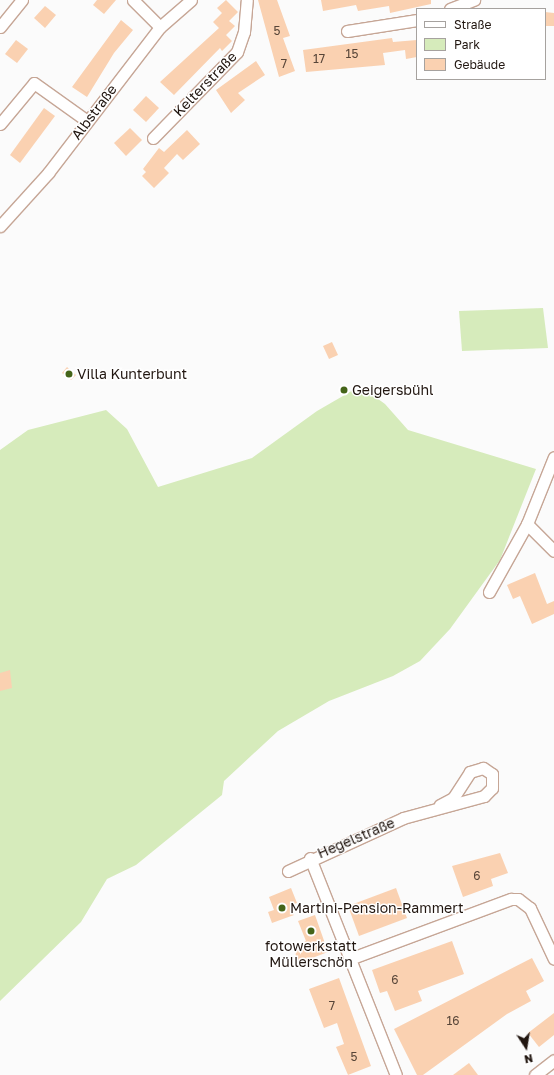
<!DOCTYPE html>
<meta charset="utf-8">
<style>
body{margin:0}
#map{position:relative;width:554px;height:1075px;overflow:hidden;background:#fbfbfb;font-family:"Golos Text",sans-serif}
div>[style]{position:absolute}
[style*='--x']{left:calc(var(--x)*1px);top:calc(var(--y)*1px);width:calc(var(--w)*1px);rotate:calc(var(--a)*1deg)}
.green>*{inset:0;background:#d6ebbb}
.building>*{inset:0;background:#fad1b1}
.roads{filter:drop-shadow(1px 0 #c6a696) drop-shadow(-1px 0 #c6a696) drop-shadow(0 1px #c6a696) drop-shadow(0 -1px #c6a696)}
.minor>*{height:11px;margin:-5.5px;padding:0 5.5px;transform-origin:5.5px;border-radius:5.5px;background:#fff}
.dots>*{width:11px;height:11px;translate:-50% -50%;box-sizing:border-box;border:2px solid #fff;border-radius:50%}
span{translate:-50% -50%;white-space:nowrap;text-align:center;line-height:1.15;-webkit-text-stroke:3px #fff;paint-order:stroke}
.number-label{font-size:12px;color:#574538}
.number-label span{-webkit-text-stroke-width:0}
.street-label{font-size:14px;color:#211610}
.poi-label{font-size:14px;color:#211610}
.left{translate:0 -50%;text-align:left}
.legend{position:absolute;left:416px;top:8px;width:130px;height:72px;box-sizing:border-box;background:#fff;border:1px solid #a6a29f;margin:0;padding:5px 7px;list-style:none;font-size:12px;color:#211610}
.legend li{display:flex;align-items:center;gap:8px;height:20px}
.legend b{width:20px;border:1px solid #a6a29f}
.north{position:absolute;left:506px;top:1027px;width:40px;height:40px;-webkit-text-stroke:3px #fff;paint-order:stroke;rotate:168deg;font-size:11px;font-weight:700;line-height:16px;text-align:center;color:#211610}
.north::after{content:'';display:block;margin:auto;width:14px;height:18px;background:#211610;clip-path:polygon(50% 0,100% 100%,50% 72%,0 100%)}
</style>
<div id="map">
<div class="green">
<i style="clip-path:polygon(543px 308px,548px 348px,462px 351px,459px 311px)"></i>
<i style="clip-path:polygon(355px 389px,367px 391px,385px 404px,408px 430px,536px 469px,500px 560px,450px 629px,420px 661px,393px 676px,329px 701px,278px 731px,224px 781px,222px 795px,136px 865px,107px 879px,81px 922px,0 1001px,0 450px,28px 430px,106px 410px,127px 429px,158px 487px,252px 458px,317px 411px)"></i>
</div>
<div class="building">
<i style="clip-path:polygon(97px 0,116px 0,104px 14px,93px 5px)"></i>
<i style="clip-path:polygon(226px 0,238px 12px,229px 21px,235px 26px,226px 35px,232px 41px,222px 51px,220px 48px,174px 95px,160px 82px,219px 28px,213px 22px,222px 13px,217px 8px)"></i>
<i style="clip-path:polygon(258px 0,277px 0,290px 36px,283px 38px,295px 71px,279px 77px)"></i>
<i style="clip-path:polygon(321px 0,431px 0,431px 4px,390px 13px,389px 6px,358px 11px,356px 5px,323px 11px)"></i>
<i style="clip-path:polygon(45px 6px,56px 15px,45px 28px,34px 18px)"></i>
<i style="clip-path:polygon(545px 12px,554px 13px,554px 26px,545px 26px)"></i>
<i style="clip-path:polygon(121px 20px,133px 30px,114px 53px,87px 97px,72px 87px)"></i>
<i style="clip-path:polygon(392px 38px,393px 42px,417px 40px,417px 57px,406px 59px,405px 50px,383px 53px,385px 65px,306px 72px,303px 50px)"></i>
<i style="clip-path:polygon(16px 40px,28px 49px,17px 63px,5px 54px)"></i>
<i style="clip-path:polygon(256px 61px,265px 75px,238px 93px,245px 100px,231px 113px,216px 90px)"></i>
<i style="clip-path:polygon(146px 96px,159px 108px,146px 122px,133px 110px)"></i>
<i style="clip-path:polygon(44px 108px,55px 116px,20px 163px,10px 155px)"></i>
<i style="clip-path:polygon(130px 128px,142px 140px,126px 156px,114px 143px)"></i>
<i style="clip-path:polygon(187px 130px,200px 144px,183px 160px,177px 154px,164px 168px,169px 173px,154px 188px,142px 176px,146px 172px,143px 169px,159px 148px,164px 152px)"></i>
<i style="clip-path:polygon(332px 342px,338px 355px,329px 359px,323px 346px)"></i>
<i style="clip-path:polygon(67px 367px,76px 375px,71px 380px,62px 373px)"></i>
<i style="clip-path:polygon(535px 573px,547px 604px,554px 601px,554px 614px,532px 624px,520px 596px,513px 599px,507px 585px)"></i>
<i style="clip-path:polygon(10px 670px,12px 688px,0 691px,0 673px)"></i>
<i style="clip-path:polygon(500px 853px,508px 873px,491px 879px,493px 886px,463px 897px,452px 866px)"></i>
<i style="clip-path:polygon(291px 888px,297px 903px,291px 905px,294px 915px,272px 923px,268px 912px,274px 910px,269px 897px)"></i>
<i style="clip-path:polygon(396px 888px,407px 918px,359px 936px,348px 906px)"></i>
<i style="clip-path:polygon(315px 915px,328px 952px,299px 963px,292px 946px,306px 941px,298px 921px)"></i>
<i style="clip-path:polygon(452px 941px,464px 974px,418px 991px,422px 1001px,395px 1011px,387px 991px,380px 993px,372px 970px)"></i>
<i style="clip-path:polygon(532px 958px,544px 981px,526px 991px,531px 1001px,507px 1014px,423px 1075px,417px 1075px,394px 1029px)"></i>
<i style="clip-path:polygon(339px 978px,371px 1066px,348px 1075px,336px 1047px,344px 1044px,337px 1023px,324px 1028px,309px 989px)"></i>
<i style="clip-path:polygon(554px 1013px,554px 1035px,539px 1047px,528px 1033px)"></i>
<i style="clip-path:polygon(469px 1063px,478px 1075px,453px 1075px)"></i>
</div>
<div class="roads">
<div class="minor">
<i style="--x:133;--y:0;--w:38;--a:45"></i>
<i style="--x:450;--y:9;--w:26;--a:-21"></i>
<i style="--x:0;--y:27;--w:35;--a:-51"></i>
<i style="--x:347;--y:31;--w:71;--a:-8.9"></i>
<i style="--x:0;--y:124;--w:53;--a:-50.3"></i>
<i style="--x:34;--y:83;--w:65;--a:35.6"></i>
<i style="--x:153;--y:138;--w:120;--a:-45.7"></i>
<i style="--x:237;--y:52;--w:21;--a:-71"></i>
<i style="--x:244;--y:32;--w:32;--a:-85"></i>
<i style="--x:0;--y:226;--w:72;--a:-47.8"></i>
<i style="--x:48;--y:173;--w:184;--a:-52.5"></i>
<i style="--x:160;--y:27;--w:41;--a:-41.1"></i>
<i style="--x:527;--y:524;--w:38;--a:45"></i>
<i style="--x:489;--y:592;--w:78;--a:-60.8"></i>
<i style="--x:527;--y:524;--w:72;--a:-68.1"></i>
<i style="--x:310;--y:858;--w:233;--a:68.4"></i>
<i style="--x:288;--y:871;--w:127;--a:-24.7"></i>
<i style="--x:403;--y:818;--w:84;--a:-15.2"></i>
<i style="--x:484;--y:796;--w:11;--a:-45"></i>
<i style="--x:492;--y:788;--w:14;--a:-90"></i>
<i style="--x:492;--y:774;--w:11;--a:-146"></i>
<i style="--x:483;--y:768;--w:14;--a:163"></i>
<i style="--x:470;--y:772;--w:31;--a:123"></i>
<i style="--x:453;--y:798;--w:15;--a:152"></i>
<i style="--x:352;--y:958;--w:170;--a:-20.4"></i>
<i style="--x:511;--y:899;--w:7;--a:0"></i>
<i style="--x:518;--y:899;--w:15;--a:37"></i>
<i style="--x:530;--y:908;--w:56;--a:64.8"></i>
<i style="--x:535;--y:1075;--w:24;--a:-38"></i>
</div>
</div>
<div class="dots">
<i style="left:69px;top:374px;background:#446419"></i>
<i style="left:344px;top:390px;background:#446419"></i>
<i style="left:282px;top:908px;background:#446419"></i>
<i style="left:311px;top:931px;background:#446419"></i>
</div>
<div class="number-label">
<span style="left:277px;top:31px">5</span>
<span style="left:352px;top:54px">15</span>
<span style="left:319px;top:59px">17</span>
<span style="left:284px;top:64px">7</span>
<span style="left:477px;top:876px">6</span>
<span style="left:395px;top:980px">6</span>
<span style="left:332px;top:1006px">7</span>
<span style="left:453px;top:1021px">16</span>
<span style="left:354px;top:1057px">5</span>
</div>
<div class="street-label">
<span style="left:205px;top:84px;rotate:-46deg">Kelterstraße</span>
<span style="left:94px;top:112px;rotate:-53deg">Albstraße</span>
<span style="left:356px;top:838px;rotate:-23deg">Hegelstraße</span>
</div>
<div class="poi-label">
<span class="left" style="left:77px;top:374px">Villa Kunterbunt</span>
<span class="left" style="left:352px;top:390px">Geigersbühl</span>
<span class="left" style="left:290px;top:908px">Martini-Pension-Rammert</span>
<span style="left:311px;top:954px">fotowerkstatt<br>Müllerschön</span>
</div>
<ul class="legend">
<li><b style="height:5px;background:#fff"></b>Straße</li>
<li><b style="height:11px;background:#d6ebbb"></b>Park</li>
<li><b style="height:11px;background:#fad1b1"></b>Gebäude</li>
</ul>
<div class="north">N</div>
</div>
